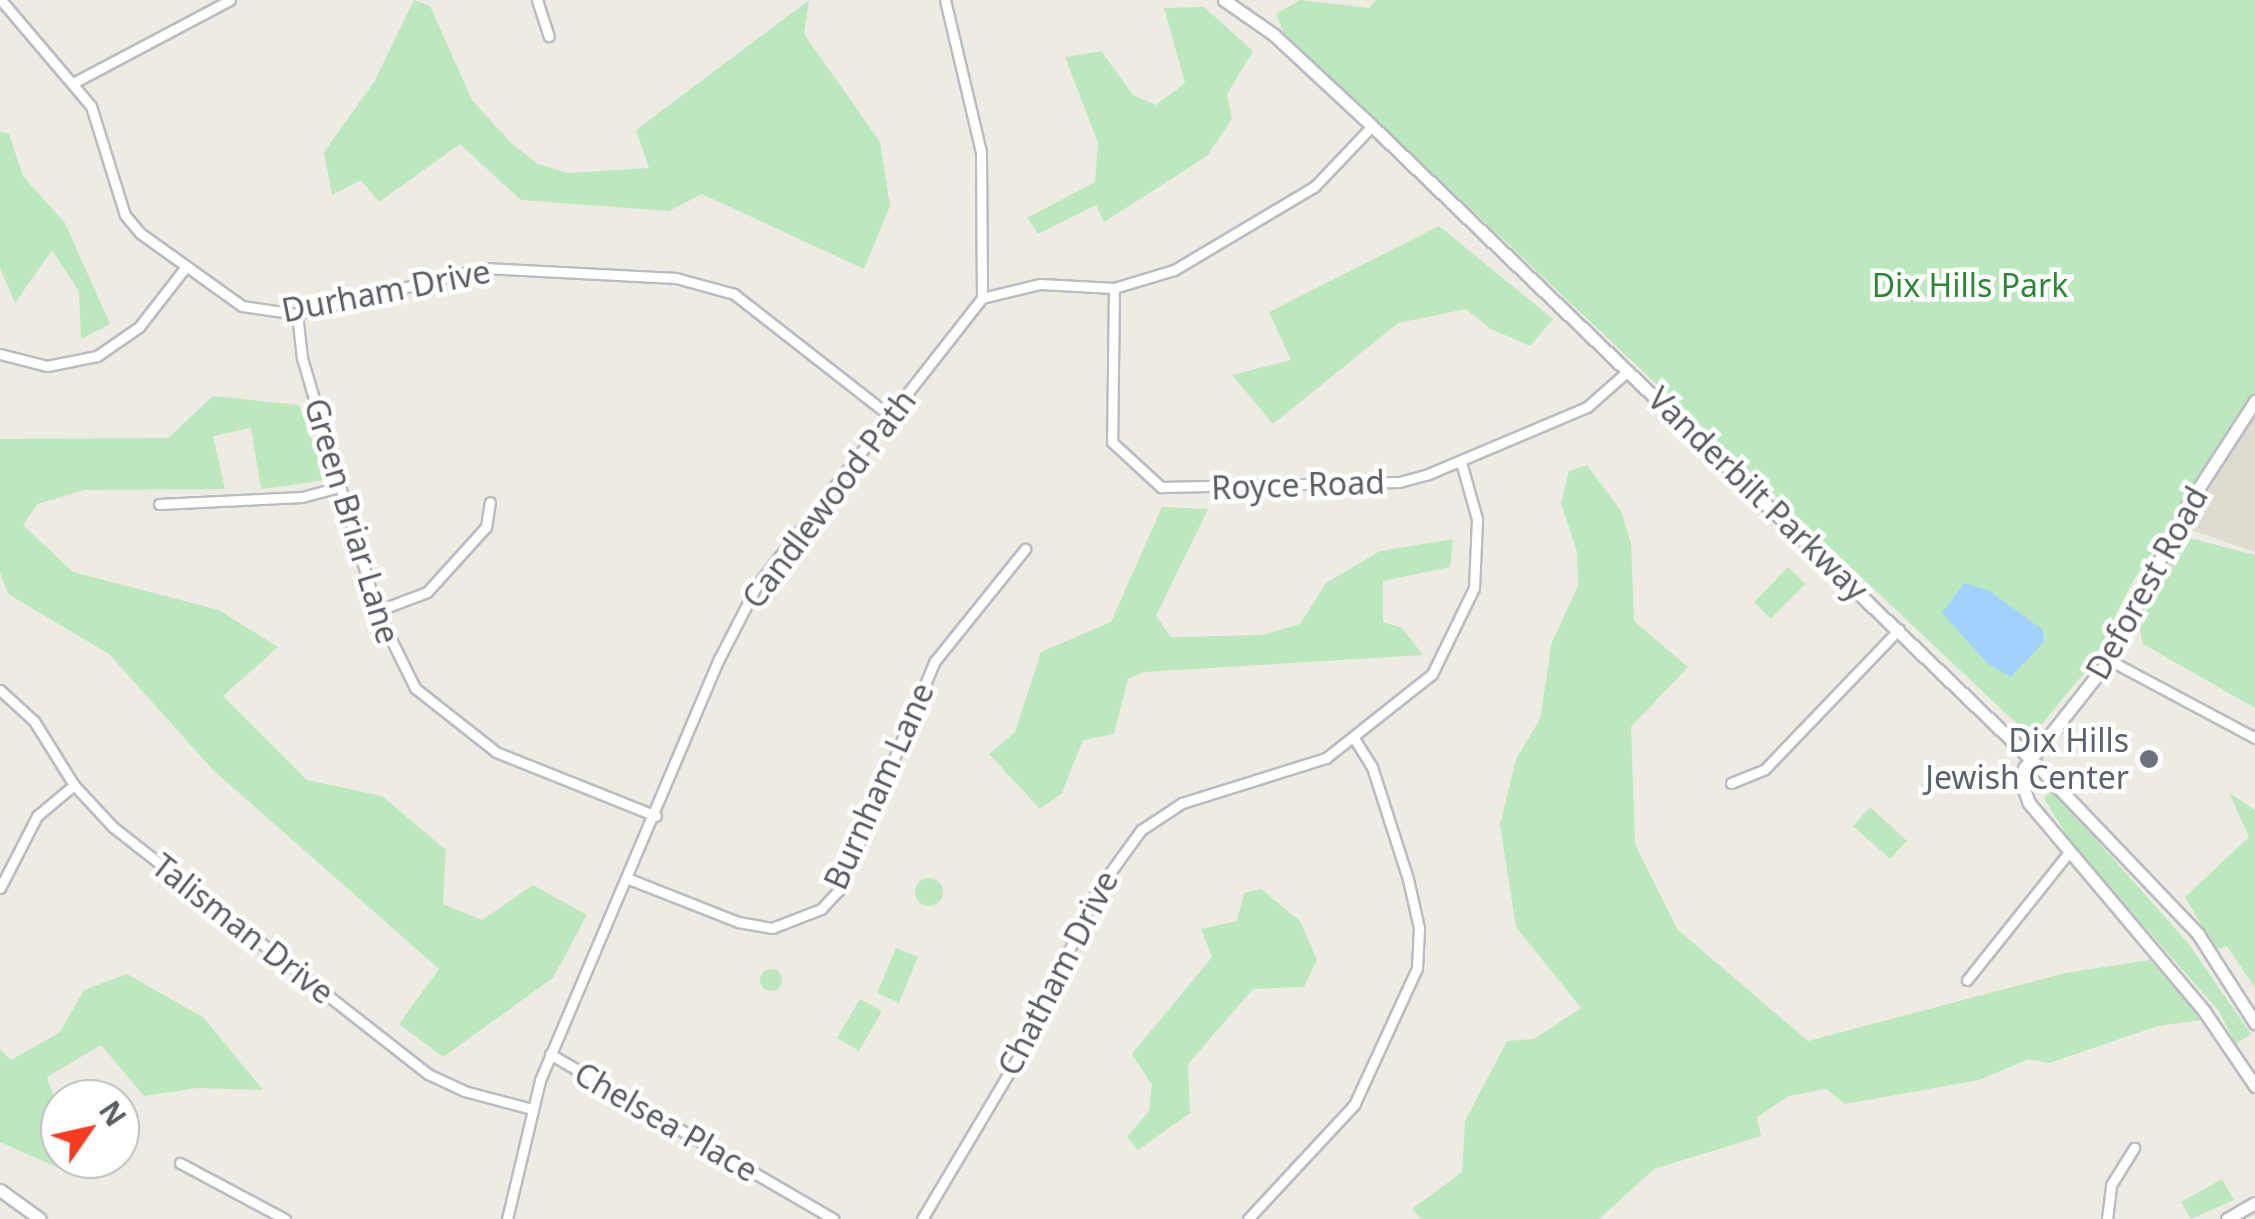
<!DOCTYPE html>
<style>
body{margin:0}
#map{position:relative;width:2255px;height:1219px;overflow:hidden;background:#eeece2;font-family:"Noto Sans",sans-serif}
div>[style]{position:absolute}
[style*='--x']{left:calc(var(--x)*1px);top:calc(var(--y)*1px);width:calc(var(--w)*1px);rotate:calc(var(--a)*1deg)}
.education>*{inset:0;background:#dedbd1}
.green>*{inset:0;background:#bce8be}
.round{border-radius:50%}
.water>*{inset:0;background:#a1d2ff}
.roads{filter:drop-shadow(2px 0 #babcc2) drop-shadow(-2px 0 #babcc2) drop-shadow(0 2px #babcc2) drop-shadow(0 -2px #babcc2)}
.street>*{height:9px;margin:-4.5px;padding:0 4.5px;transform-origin:4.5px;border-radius:4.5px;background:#fff}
.secondary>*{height:11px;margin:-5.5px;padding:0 5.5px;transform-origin:5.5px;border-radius:5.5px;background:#fff}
.dots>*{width:28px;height:28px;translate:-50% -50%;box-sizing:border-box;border:5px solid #fff;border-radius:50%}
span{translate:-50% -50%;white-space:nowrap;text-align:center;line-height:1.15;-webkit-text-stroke:9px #fff;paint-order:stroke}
.park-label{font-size:32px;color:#2e8737}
.street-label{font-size:32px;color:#5a5e64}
.worship-label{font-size:32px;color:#5b616d}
.right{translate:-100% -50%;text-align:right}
.north{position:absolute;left:40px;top:1079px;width:100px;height:100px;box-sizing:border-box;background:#fff;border:2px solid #bdbfc1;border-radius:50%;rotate:56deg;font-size:28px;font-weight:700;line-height:40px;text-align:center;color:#5a5e64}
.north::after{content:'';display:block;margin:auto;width:35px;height:45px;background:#f63b20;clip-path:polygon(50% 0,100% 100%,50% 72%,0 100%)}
</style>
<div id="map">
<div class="education">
<i style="clip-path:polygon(2255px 401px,2255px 552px,2183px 527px,2187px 498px)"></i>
</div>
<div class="green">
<i style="clip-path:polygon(414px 0,430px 6px,472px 100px,512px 144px,538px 164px,568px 173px,649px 168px,636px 130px,809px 0,804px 34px,880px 142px,890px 206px,864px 269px,702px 194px,669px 211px,521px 200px,460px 144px,379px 202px,361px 180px,332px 195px,324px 152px,374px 82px)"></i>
<i style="clip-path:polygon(1300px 0,1369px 8px,1376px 0,2255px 0,2255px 401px,2133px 581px,2091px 665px,2031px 737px,1284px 33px,1276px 14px)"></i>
<i style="clip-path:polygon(1204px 7px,1253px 51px,1227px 94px,1232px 119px,1207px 156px,1104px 222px,1096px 205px,1038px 234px,1027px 218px,1095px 182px,1098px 143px,1065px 57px,1101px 51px,1133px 95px,1156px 105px,1185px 83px,1164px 8px)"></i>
<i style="clip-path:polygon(0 131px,9px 134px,23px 176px,65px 223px,110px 324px,81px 339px,79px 292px,52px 250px,15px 303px,0 268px)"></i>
<i style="clip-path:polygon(1439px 226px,1553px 319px,1530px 346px,1491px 329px,1466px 309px,1398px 323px,1273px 424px,1232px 375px,1291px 360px,1269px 312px)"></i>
<i style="clip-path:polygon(213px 396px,299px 405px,327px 480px,261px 489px,251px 428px,213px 436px,225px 489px,84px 490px,38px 504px,23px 525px,73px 572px,219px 610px,278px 647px,223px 696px,307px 780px,382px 796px,446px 850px,443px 904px,482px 920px,533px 885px,587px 915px,553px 978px,443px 1057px,399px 1024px,439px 969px,213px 770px,109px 654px,8px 594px,0 572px,0 439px,168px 438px)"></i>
<i style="clip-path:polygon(1587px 465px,1621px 511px,1631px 543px,1634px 621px,1688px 667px,1631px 727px,1635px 844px,1677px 929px,1808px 1041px,2065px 973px,2150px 960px,2202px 1020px,2158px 1026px,2049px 1063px,2029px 1059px,1979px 1080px,1845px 1104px,1826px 1089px,1789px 1096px,1757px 1117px,1761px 1136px,1654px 1169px,1599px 1219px,1422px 1219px,1412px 1209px,1462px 1172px,1465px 1121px,1507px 1041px,1534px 1039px,1581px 1008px,1516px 927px,1500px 825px,1516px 759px,1540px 719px,1552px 642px,1578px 586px,1577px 552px,1561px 503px,1569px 471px)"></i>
<i style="clip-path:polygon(1162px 507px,1208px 509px,1156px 616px,1171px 637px,1263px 635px,1300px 624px,1326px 583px,1380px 551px,1453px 539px,1450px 567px,1383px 581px,1383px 622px,1402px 628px,1423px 655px,1144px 672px,1128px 679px,1114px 734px,1083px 740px,1062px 793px,1040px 809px,989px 754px,1015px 732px,1041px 652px,1111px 622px)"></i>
<i style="clip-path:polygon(2182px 536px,2255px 555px,2255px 708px,2143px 644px,2139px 626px)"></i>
<i style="clip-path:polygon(1788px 567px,1805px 584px,1771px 619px,1754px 602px)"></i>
<i style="clip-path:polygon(2052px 790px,2188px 943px,2251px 1034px,2236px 1044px,2218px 1010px,2075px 848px,2044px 799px)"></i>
<i style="clip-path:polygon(2229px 793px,2255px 810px,2255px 988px,2227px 946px,2216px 950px,2185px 897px,2249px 837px)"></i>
<i style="clip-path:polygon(1870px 807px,1907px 841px,1890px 859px,1853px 826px)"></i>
<i class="round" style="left:915px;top:878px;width:28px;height:28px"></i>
<i style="clip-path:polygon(1261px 889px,1300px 921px,1317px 960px,1304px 987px,1253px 989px,1188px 1064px,1190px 1113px,1138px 1150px,1127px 1137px,1149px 1111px,1152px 1085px,1132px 1054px,1212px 957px,1201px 929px,1237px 921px,1244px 893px)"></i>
<i style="clip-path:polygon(896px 948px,918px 957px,899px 1003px,877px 993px)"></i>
<i class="round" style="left:760px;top:969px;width:22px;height:22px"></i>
<i style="clip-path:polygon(127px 974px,204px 1018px,263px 1090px,197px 1088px,144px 1096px,101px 1045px,47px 1077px,60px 1113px,60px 1159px,71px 1159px,74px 1175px,0 1142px,0 1049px,11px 1060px,60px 1032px,84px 990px)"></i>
<i style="clip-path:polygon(860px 999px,882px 1011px,859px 1051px,837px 1038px)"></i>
<i style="clip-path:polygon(2222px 1179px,2234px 1200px,2191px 1219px,2181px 1202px)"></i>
</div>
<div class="water">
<i style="clip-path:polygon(1964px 583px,1988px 590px,2043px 630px,2044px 642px,2011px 677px,1988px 664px,1942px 613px)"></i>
</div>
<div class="roads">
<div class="street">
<i style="--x:1;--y:0;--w:139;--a:49.7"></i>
<i style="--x:91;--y:106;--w:114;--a:72.7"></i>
<i style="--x:125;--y:215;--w:23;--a:50"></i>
<i style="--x:140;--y:233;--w:125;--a:35.6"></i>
<i style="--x:242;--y:306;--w:56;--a:8.3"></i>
<i style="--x:297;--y:314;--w:193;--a:-13.8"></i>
<i style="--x:484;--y:268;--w:192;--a:3"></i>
<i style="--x:676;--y:278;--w:60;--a:15.4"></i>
<i style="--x:734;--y:294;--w:198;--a:38"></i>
<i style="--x:537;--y:0;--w:38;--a:72"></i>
<i style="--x:75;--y:82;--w:175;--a:-27.9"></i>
<i style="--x:1114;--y:288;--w:154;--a:90.7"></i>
<i style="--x:1112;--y:442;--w:67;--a:42.6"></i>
<i style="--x:1161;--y:487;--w:238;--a:-1.2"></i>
<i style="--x:1399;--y:482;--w:28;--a:-15"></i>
<i style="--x:1426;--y:475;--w:175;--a:-22.9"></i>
<i style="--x:1587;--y:407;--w:55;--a:-41.3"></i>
<i style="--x:982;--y:298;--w:60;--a:-13.6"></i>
<i style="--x:1040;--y:284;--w:74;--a:3.1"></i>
<i style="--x:1114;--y:288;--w:63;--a:-16.7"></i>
<i style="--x:1174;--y:270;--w:163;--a:-30.7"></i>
<i style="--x:1314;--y:187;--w:84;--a:-46.4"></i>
<i style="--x:297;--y:314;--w:44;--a:83.5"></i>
<i style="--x:302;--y:358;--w:264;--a:73.5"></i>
<i style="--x:377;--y:611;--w:86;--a:63.7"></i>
<i style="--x:415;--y:688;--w:103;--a:38.3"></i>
<i style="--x:496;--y:752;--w:172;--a:21.8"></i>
<i style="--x:0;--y:354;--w:49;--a:14.3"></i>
<i style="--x:47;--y:366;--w:51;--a:-11.3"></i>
<i style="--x:97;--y:356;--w:51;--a:-34.6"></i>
<i style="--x:139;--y:327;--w:75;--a:-52.1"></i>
<i style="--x:159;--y:504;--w:143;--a:-2.8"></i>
<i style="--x:302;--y:497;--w:39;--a:-15"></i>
<i style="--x:377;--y:611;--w:53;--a:-20.8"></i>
<i style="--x:427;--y:592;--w:88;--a:-47.8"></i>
<i style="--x:486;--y:527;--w:25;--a:-81"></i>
<i style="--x:2109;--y:660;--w:166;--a:28.1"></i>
<i style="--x:0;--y:690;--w:46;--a:42.4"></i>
<i style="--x:34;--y:721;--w:75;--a:58"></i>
<i style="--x:74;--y:785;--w:57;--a:47.1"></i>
<i style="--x:113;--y:827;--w:400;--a:38.1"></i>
<i style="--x:428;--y:1074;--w:40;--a:25"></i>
<i style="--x:464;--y:1091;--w:70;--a:14.8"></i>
<i style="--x:1731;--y:783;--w:35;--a:-22"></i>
<i style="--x:1764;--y:770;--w:195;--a:-46.2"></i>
<i style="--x:629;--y:879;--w:117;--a:21.5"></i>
<i style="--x:738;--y:922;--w:35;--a:10"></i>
<i style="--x:772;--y:928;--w:53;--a:-21.2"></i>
<i style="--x:821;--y:909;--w:26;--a:-47"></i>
<i style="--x:839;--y:890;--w:248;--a:-67.3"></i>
<i style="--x:935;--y:661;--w:144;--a:-51.2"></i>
<i style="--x:0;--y:888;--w:81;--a:-62.8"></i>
<i style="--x:37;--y:816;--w:48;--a:-40"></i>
<i style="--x:1967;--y:980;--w:164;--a:-51.4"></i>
<i style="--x:550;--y:1054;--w:328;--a:30.2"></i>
<i style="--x:180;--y:1163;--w:119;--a:28.1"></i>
<i style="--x:507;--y:1219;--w:143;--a:-76.6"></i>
<i style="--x:540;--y:1080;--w:457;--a:-67"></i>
<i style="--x:719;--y:659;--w:83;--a:-62.8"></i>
<i style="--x:757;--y:585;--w:365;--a:-51.9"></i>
<i style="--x:982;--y:298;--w:146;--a:-90.4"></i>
<i style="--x:981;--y:152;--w:156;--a:-103.3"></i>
<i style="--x:922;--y:1219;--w:204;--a:-59.3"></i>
<i style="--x:1026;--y:1044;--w:167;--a:-65.3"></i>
<i style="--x:1096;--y:892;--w:77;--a:-54"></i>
<i style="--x:1141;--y:830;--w:49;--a:-33.4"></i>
<i style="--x:1182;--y:803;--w:151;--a:-17.4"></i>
<i style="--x:1326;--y:758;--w:135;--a:-38.4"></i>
<i style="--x:1432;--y:674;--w:96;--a:-64"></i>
<i style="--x:1474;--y:588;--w:69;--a:-87.5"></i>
<i style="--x:1477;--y:519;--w:59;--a:-105.7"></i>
<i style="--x:1248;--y:1219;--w:156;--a:-47.1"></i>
<i style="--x:1354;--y:1105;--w:151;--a:-65.3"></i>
<i style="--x:1417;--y:968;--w:40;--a:-87.1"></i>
<i style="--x:1419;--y:928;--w:50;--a:-102.7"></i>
<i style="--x:1408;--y:879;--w:118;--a:-107.8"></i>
<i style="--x:1372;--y:767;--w:32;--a:-122"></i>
<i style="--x:2107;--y:1219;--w:34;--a:-83"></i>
<i style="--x:2111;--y:1185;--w:44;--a:-58.1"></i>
</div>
<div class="secondary">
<i style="--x:1224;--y:0;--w:60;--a:34.8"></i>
<i style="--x:1273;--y:34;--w:135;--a:42.9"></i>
<i style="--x:1372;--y:126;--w:915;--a:43.85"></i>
<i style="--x:2032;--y:760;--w:240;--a:46.3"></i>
<i style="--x:2198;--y:934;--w:106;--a:57.4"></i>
<i style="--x:2255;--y:401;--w:125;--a:122.9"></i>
<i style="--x:2187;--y:506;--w:173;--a:116.9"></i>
<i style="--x:2109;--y:660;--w:137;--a:128.2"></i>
<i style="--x:2024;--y:768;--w:16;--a:97"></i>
<i style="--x:2022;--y:784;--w:20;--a:70"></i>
<i style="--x:2029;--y:803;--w:272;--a:49.9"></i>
<i style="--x:2204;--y:1011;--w:91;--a:55.8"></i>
<i style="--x:0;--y:1190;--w:49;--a:35.9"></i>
<i style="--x:2227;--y:1219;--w:32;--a:-30"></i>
</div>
</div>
<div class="dots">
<i style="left:2149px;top:759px;background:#6b7280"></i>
</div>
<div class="park-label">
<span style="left:1970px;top:285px">Dix Hills Park</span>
</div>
<div class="street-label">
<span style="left:386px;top:291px;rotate:-11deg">Durham Drive</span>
<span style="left:1298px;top:485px;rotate:-2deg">Royce Road</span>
<span style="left:1758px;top:494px;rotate:44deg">Vanderbilt Parkway</span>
<span style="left:829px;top:499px;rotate:-53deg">Candlewood Path</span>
<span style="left:352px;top:521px;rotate:73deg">Green Briar Lane</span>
<span style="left:2147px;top:583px;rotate:-61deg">Deforest Road</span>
<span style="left:879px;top:786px;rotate:-66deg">Burnham Lane</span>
<span style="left:243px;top:929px;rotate:38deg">Talisman Drive</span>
<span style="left:1058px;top:973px;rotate:-63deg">Chatham Drive</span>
<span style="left:666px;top:1122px;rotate:30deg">Chelsea Place</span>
</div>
<div class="worship-label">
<span class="right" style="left:2129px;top:759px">Dix Hills<br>Jewish Center</span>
</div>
<div class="north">N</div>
</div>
